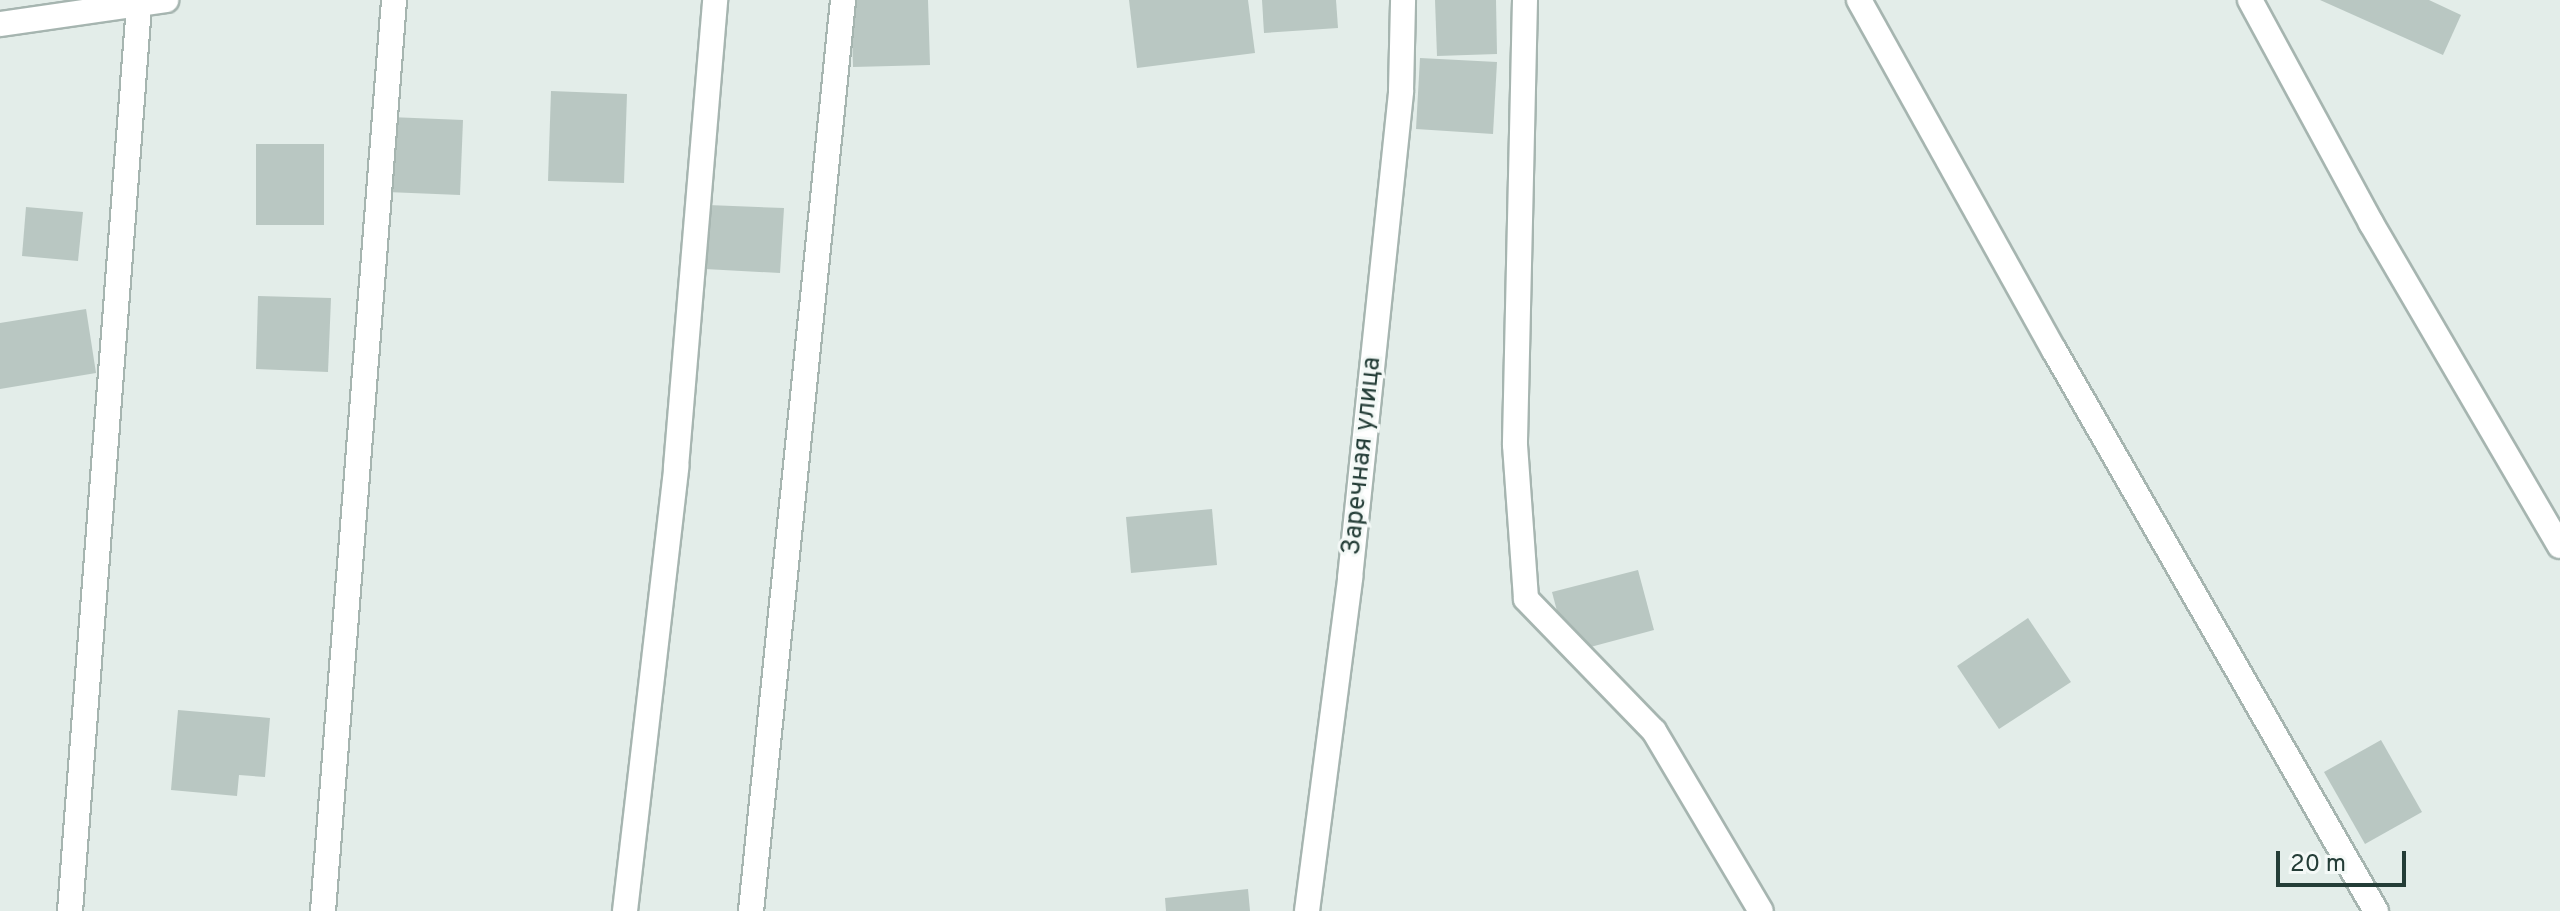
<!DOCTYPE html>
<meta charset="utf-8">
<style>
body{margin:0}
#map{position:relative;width:2560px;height:911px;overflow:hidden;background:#e3ede9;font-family:Overpass,sans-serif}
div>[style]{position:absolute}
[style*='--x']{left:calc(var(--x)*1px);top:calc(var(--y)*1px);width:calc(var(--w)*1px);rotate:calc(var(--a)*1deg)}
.building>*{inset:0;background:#b9c7c2}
.roads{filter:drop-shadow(2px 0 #a6b5b0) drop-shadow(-2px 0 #a6b5b0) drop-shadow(0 2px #a6b5b0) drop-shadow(0 -2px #a6b5b0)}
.street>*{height:24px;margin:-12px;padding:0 12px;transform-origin:12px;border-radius:12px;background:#fff}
.secondary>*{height:24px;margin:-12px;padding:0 12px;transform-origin:12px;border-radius:12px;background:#fff}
span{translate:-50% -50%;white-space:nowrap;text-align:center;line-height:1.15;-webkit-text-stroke:6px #f4f9f7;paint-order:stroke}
.street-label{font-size:26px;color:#243d37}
.scale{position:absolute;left:2276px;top:851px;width:130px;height:36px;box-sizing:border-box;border:4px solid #243d37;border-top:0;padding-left:10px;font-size:24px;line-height:28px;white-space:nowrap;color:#243d37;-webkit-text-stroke:6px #f4f9f7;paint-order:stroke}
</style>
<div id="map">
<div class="building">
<i style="clip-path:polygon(851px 0,928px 0,930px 65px,853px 67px)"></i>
<i style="clip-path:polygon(1129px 0,1248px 0,1255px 53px,1137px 68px)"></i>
<i style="clip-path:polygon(1262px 0,1336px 0,1338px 28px,1264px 33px)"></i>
<i style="clip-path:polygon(1435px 0,1496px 0,1497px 54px,1437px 56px)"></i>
<i style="clip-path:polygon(2320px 0,2429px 0,2461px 15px,2443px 55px)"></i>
<i style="clip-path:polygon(1420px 58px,1497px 62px,1493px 134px,1416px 129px)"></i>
<i style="clip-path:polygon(551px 91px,627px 94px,624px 183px,548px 181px)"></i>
<i style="clip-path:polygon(390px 117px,463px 120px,460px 195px,387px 192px)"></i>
<i style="clip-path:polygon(256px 144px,324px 144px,324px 225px,256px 225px)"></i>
<i style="clip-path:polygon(708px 205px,784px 208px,780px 273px,705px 269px)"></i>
<i style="clip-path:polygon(26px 207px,83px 212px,78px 261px,22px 256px)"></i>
<i style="clip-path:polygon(258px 296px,331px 298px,328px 372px,256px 369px)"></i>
<i style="clip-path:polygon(86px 309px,96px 373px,0 389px,0 323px)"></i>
<i style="clip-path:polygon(1212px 509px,1217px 565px,1131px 573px,1126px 517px)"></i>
<i style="clip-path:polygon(1638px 570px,1654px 630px,1568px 653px,1552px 592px)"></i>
<i style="clip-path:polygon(2028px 618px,2071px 682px,1999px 729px,1957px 666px)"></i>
<i style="clip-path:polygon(178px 710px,270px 718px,265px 777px,239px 775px,237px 796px,171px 790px)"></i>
<i style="clip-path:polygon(2381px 740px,2422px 812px,2365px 844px,2324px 772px)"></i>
<i style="clip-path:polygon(1248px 889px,1250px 911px,1166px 911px,1165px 898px)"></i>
</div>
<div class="roads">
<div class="street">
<i style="--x:1525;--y:0;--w:445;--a:91.3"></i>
<i style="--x:1515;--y:445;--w:154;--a:85.9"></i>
<i style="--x:1526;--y:599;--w:184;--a:45.9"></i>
<i style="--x:1654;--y:731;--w:209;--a:59.3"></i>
<i style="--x:1859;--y:0;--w:401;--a:60.9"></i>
<i style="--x:2054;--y:350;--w:647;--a:60.15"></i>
<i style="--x:2250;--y:0;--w:254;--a:61.5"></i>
<i style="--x:2371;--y:223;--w:374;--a:59.7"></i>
<i style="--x:70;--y:911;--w:909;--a:-85.64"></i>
<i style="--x:323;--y:911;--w:914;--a:-85.54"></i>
<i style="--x:625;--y:911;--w:447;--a:-83.4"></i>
<i style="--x:676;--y:467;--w:469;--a:-85.2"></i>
<i style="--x:751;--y:911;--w:916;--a:-84.23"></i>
<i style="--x:1307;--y:911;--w:336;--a:-82.6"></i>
<i style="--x:1350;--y:578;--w:490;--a:-84"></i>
<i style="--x:1401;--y:91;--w:91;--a:-88.7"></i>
</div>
<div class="secondary">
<i style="--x:0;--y:24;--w:168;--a:-8.2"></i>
</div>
</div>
<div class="street-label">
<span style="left:1363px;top:456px;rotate:-84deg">Заречная улица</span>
</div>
<div class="scale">20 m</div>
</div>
